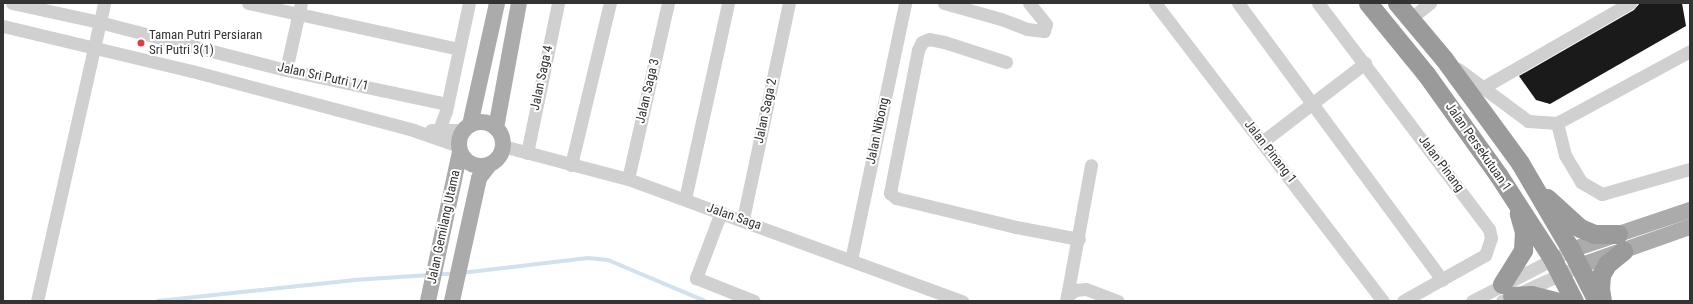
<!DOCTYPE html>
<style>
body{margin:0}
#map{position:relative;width:1693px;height:304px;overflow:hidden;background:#fff;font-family:"Roboto Condensed",sans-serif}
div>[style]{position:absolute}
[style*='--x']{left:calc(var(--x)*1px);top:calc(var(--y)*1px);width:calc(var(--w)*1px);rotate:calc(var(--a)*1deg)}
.stream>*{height:4px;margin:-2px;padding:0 2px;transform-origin:2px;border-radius:2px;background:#cfe2ee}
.building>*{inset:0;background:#1a1a1a}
.minor>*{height:13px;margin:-6.5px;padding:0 6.5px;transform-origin:6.5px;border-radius:6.5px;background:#d0d0d0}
.major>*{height:16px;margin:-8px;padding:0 8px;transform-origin:8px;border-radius:8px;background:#ababab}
.major>.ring{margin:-8px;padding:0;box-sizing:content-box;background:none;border:16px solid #ababab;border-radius:50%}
.highway>*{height:19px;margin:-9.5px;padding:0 9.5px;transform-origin:9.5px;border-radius:9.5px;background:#9a9a9a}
.dots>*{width:11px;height:11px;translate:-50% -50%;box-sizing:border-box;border:2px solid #fff;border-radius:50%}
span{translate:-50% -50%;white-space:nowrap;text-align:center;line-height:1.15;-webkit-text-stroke:4px #fff;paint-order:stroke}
.poi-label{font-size:13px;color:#333}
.left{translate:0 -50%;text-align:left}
.street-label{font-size:13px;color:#333}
.frame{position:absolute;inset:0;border:4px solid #333;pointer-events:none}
</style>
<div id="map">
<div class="stream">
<i style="--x:461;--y:273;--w:128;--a:-6.7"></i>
<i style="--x:588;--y:258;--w:20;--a:6"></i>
<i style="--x:608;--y:260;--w:105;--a:22.9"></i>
<i style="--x:437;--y:274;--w:17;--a:0"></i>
<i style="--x:158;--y:301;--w:196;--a:-6.1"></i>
<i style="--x:353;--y:280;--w:77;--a:-3.7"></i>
</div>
<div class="building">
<i style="clip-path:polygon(1640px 3px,1682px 3px,1686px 26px,1550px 104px,1536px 100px,1519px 76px,1634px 10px)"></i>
</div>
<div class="minor">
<i style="--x:12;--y:3;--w:89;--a:12.3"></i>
<i style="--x:99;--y:22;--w:193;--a:14.4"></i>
<i style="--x:286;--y:70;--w:165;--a:11.9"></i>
<i style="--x:248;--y:3;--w:216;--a:12.3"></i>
<i style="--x:944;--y:3;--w:59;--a:15.7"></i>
<i style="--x:1001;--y:19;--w:28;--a:21"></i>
<i style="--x:1027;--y:29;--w:17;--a:7"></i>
<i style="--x:1044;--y:31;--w:7;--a:-74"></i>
<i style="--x:1046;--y:24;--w:27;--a:-129"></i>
<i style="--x:1155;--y:3;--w:375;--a:52.6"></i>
<i style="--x:1238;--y:3;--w:344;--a:53.6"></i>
<i style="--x:1318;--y:3;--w:283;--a:52.9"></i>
<i style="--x:1489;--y:229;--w:9;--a:77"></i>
<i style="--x:1491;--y:238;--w:18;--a:109"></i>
<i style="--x:1485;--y:255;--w:94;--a:150.7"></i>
<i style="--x:1410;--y:19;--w:26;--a:-39"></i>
<i style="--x:3;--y:26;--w:194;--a:13.4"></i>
<i style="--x:192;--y:71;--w:229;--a:14.9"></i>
<i style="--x:413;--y:130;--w:49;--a:19.2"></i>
<i style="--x:1006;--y:62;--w:65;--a:-162.1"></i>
<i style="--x:944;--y:42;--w:15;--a:-169"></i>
<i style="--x:929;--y:39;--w:8;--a:157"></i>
<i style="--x:922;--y:42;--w:9;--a:117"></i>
<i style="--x:918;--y:50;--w:146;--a:101.1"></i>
<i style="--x:890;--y:193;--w:8;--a:40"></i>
<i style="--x:896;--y:198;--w:123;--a:13.6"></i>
<i style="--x:1016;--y:227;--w:64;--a:10.8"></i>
<i style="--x:1458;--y:69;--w:87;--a:36.6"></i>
<i style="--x:1528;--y:121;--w:29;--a:4"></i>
<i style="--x:1557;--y:123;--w:151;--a:-28.4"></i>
<i style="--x:286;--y:70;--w:69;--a:-77.4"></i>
<i style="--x:1482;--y:88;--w:171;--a:-29.9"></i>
<i style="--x:1557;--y:123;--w:33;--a:76"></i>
<i style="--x:1565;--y:155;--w:31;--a:59"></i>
<i style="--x:1581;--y:182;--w:24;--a:30"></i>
<i style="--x:1602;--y:194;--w:91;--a:-15.9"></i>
<i style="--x:431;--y:130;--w:33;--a:0"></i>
<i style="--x:439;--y:130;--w:20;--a:-70"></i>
<i style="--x:446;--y:111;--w:110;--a:-78"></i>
<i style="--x:1262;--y:142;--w:130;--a:-37.5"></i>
<i style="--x:503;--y:146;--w:129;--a:14.8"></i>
<i style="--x:628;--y:179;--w:356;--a:20.1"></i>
<i style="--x:527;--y:153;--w:153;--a:-78.3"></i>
<i style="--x:571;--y:165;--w:167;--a:-76.5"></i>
<i style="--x:628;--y:179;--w:180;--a:-77.2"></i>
<i style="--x:685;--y:199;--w:201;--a:-77.6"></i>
<i style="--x:721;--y:212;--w:71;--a:110.7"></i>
<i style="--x:696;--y:278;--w:62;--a:21.6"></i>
<i style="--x:743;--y:219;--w:221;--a:-78"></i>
<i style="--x:851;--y:260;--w:263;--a:-78.1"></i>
<i style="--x:1067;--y:296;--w:133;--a:-79.6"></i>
<i style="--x:37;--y:301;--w:305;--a:-77.3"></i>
<i style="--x:1066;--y:301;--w:5;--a:-79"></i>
<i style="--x:1067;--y:296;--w:10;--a:-37"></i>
<i style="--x:1075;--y:290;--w:11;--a:-5"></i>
<i style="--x:1086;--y:289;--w:34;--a:21"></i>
<i style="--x:1472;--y:301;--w:111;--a:-27.3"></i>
<i style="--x:1502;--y:301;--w:85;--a:-24.4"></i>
</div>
<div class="major">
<i class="ring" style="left:459px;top:122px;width:28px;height:28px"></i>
<i style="--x:470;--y:125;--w:125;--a:-77.5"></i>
<i style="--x:496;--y:128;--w:127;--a:-79.6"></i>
<i style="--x:1571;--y:250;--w:126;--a:-18.6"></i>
<i style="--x:1579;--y:266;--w:118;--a:-19.4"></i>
<i style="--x:428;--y:301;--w:152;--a:-77.9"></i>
<i style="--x:452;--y:301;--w:126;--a:-77.6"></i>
<i style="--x:479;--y:178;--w:18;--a:-52"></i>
</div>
<div class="highway">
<i style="--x:1368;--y:3;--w:92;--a:50.8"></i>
<i style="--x:1426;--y:74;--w:125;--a:54.4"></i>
<i style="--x:1499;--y:176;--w:98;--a:57.1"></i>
<i style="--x:1552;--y:258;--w:48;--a:62.9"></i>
<i style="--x:1397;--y:3;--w:73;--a:50"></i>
<i style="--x:1444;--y:59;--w:129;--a:53.8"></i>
<i style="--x:1520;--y:163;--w:101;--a:59.6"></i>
<i style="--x:1571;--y:250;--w:57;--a:63"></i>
<i style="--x:1547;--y:198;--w:45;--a:42.3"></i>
<i style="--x:1580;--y:228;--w:15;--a:23"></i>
<i style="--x:1594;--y:234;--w:24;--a:0"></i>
<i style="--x:1502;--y:284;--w:40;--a:-58"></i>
<i style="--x:1523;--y:250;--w:18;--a:-87"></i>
<i style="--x:1524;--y:232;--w:19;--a:-106"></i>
<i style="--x:1512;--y:296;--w:19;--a:-3"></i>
<i style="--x:1531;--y:295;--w:25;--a:14"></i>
<i style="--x:1602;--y:301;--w:12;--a:-99"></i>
<i style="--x:1600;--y:289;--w:14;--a:-86"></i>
<i style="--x:1601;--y:275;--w:13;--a:-61"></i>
<i style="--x:1607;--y:264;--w:21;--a:-39"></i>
</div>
<div class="dots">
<i style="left:141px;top:43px;background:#e63946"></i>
</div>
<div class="poi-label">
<span class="left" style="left:149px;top:43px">Taman Putri Persiaran<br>Sri Putri 3(1)</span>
</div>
<div class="street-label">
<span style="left:323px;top:77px;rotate:12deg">Jalan Sri Putri 1/1</span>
<span style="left:542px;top:78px;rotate:-78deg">Jalan Saga 4</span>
<span style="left:648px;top:91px;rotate:-77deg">Jalan Saga 3</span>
<span style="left:766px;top:111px;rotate:-78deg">Jalan Saga 2</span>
<span style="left:878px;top:131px;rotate:-78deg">Jalan Nibong</span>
<span style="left:1478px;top:147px;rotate:55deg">Jalan Persekutuan 1</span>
<span style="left:1270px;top:152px;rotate:52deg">Jalan Pinang 1</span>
<span style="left:1441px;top:164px;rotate:53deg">Jalan Pinang</span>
<span style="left:734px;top:217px;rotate:19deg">Jalan Saga</span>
<span style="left:444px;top:227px;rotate:-78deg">Jalan Gemilang Utama</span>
</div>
<div class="frame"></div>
</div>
